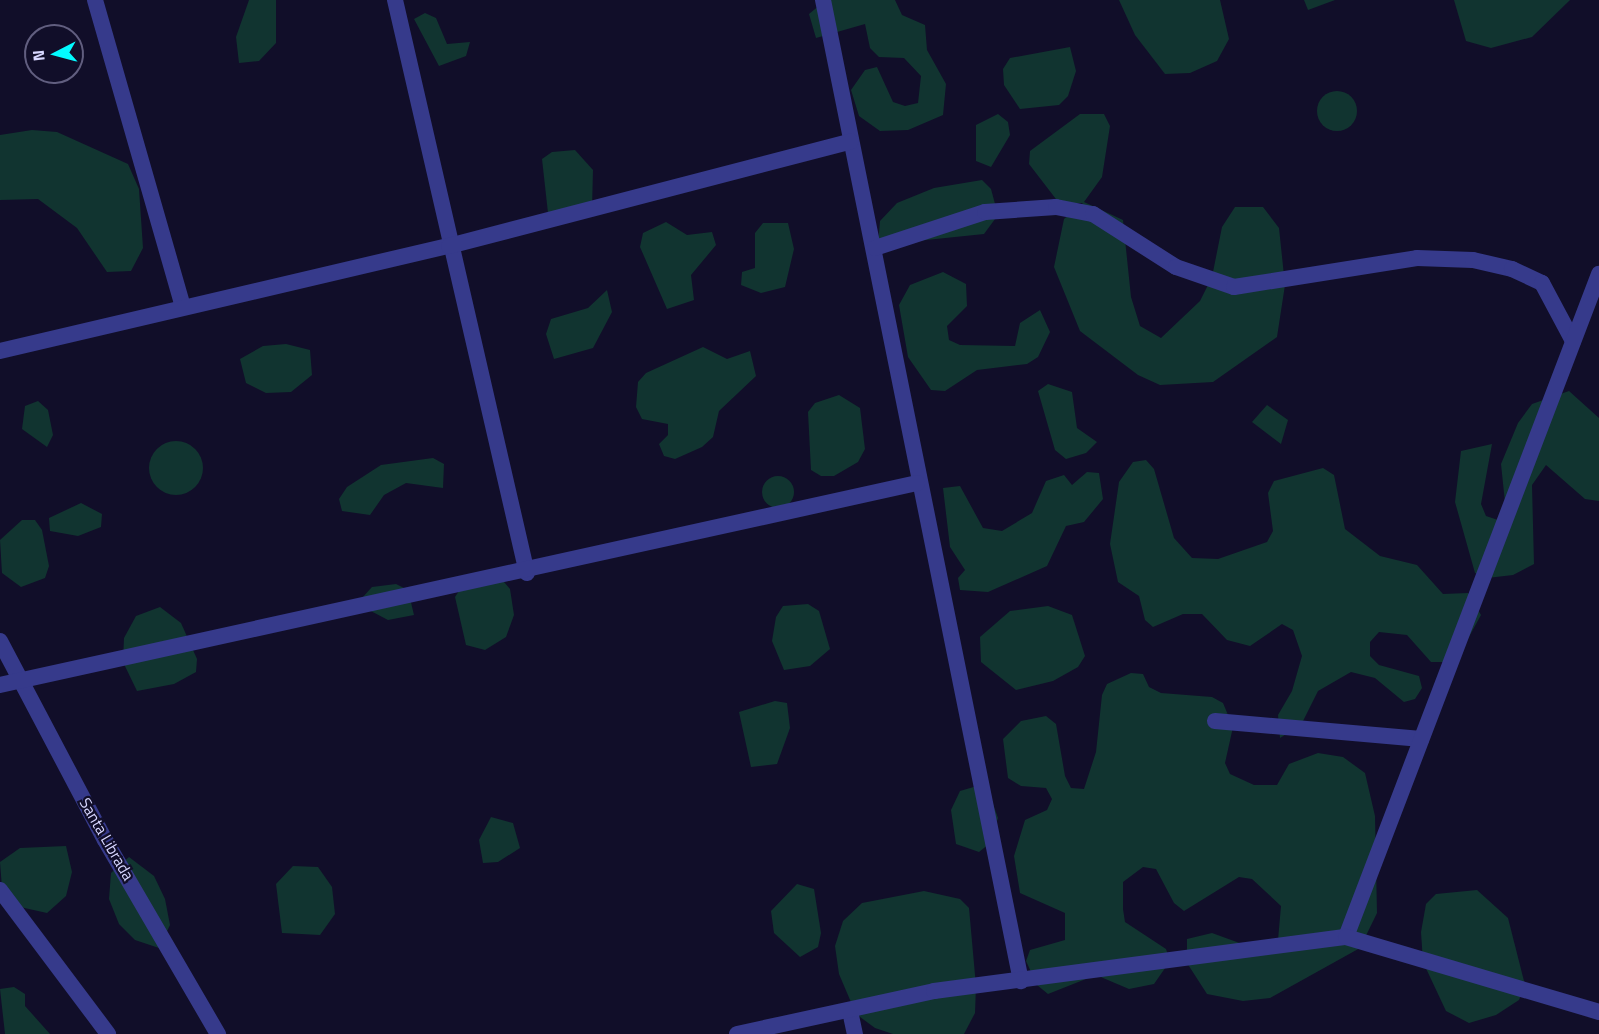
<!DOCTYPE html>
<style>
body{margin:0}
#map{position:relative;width:1599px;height:1034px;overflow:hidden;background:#110e29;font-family:"Titillium Web",sans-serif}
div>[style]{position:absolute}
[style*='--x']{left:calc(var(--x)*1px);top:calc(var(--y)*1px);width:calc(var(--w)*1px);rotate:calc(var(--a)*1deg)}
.green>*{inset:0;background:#113430}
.round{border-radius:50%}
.minor>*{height:16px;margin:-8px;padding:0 8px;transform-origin:8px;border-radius:8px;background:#363a8b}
span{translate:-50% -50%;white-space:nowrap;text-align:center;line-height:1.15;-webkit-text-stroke:4.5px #110e29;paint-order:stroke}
.street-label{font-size:16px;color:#d8d7ff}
.north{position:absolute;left:24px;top:24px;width:60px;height:60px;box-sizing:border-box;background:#110e29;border:2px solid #615e7f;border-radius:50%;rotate:264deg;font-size:16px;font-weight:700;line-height:24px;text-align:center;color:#d8d7ff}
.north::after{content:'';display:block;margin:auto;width:21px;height:27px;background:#03faff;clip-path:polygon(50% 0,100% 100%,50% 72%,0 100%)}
</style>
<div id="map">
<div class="green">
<i style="clip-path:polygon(249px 0,276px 0,276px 43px,259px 61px,239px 63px,236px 37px)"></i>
<i style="clip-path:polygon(826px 0,895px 0,902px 15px,925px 25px,927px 50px,946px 84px,943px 115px,908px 130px,880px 131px,859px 116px,851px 90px,865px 70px,877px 67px,893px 102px,905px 106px,918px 103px,921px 76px,904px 58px,879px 57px,870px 48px,865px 24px,816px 38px,809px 14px)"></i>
<i style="clip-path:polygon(1119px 0,1220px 0,1229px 39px,1217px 61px,1190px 73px,1165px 74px,1135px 35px)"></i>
<i style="clip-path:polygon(1304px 0,1335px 0,1308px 10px)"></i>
<i style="clip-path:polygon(1454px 0,1570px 0,1532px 37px,1491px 48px,1466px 41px)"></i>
<i style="clip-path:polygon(425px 13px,436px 18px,447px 44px,470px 42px,466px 56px,439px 66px,414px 19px)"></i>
<i style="clip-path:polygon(1070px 47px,1076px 71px,1068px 96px,1059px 105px,1020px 109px,1004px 85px,1003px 69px,1010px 58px)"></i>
<i class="round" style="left:1317px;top:91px;width:40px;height:40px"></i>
<i style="clip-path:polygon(998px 114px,1008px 122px,1010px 135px,991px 167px,976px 161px,976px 125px)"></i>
<i style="clip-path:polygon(1080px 114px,1104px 114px,1110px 126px,1102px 177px,1084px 202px,1123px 220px,1131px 297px,1140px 326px,1161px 338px,1200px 301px,1212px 277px,1222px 227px,1235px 207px,1263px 207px,1279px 228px,1285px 285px,1277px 337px,1213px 382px,1160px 385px,1138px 375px,1080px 331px,1054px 267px,1064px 219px,1083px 203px,1059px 203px,1029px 164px,1030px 151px)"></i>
<i style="clip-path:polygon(32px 130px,57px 132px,128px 164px,139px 189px,143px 248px,131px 271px,107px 272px,77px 228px,38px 199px,0 200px,0 135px)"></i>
<i style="clip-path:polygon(575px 150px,593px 170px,592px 208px,548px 213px,542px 159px,552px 152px)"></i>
<i style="clip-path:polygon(982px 180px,991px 189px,998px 215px,984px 234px,878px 245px,880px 221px,897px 203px,934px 188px)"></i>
<i style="clip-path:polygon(666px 222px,687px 235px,712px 232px,716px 245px,691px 275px,694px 300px,667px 309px,640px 247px,643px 233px)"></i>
<i style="clip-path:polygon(763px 223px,788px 223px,794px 249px,785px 287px,761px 293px,741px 285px,742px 272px,755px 268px,755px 233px)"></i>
<i style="clip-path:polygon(943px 272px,966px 284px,967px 306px,947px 326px,949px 340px,960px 345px,1015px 346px,1020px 323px,1040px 310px,1050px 332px,1038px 357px,1027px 364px,977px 370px,945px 391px,931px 390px,908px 357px,899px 305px,910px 285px)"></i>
<i style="clip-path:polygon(607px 290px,612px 312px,593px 348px,554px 359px,546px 334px,551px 319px,588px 308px)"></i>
<i style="clip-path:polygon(286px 344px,310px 350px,312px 375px,291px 392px,266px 393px,246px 383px,240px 359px,263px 346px)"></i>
<i style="clip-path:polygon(703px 347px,727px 359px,750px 351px,756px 376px,719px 411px,713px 437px,702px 447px,675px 459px,664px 456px,659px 444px,668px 435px,668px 424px,642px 419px,636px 407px,638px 382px,646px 373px)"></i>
<i style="clip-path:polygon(1048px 384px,1072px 392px,1077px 428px,1097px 442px,1086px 453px,1066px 459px,1055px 450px,1038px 391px)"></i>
<i style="clip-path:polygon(1569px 391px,1599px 418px,1599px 501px,1585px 499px,1546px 465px,1532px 485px,1534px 564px,1513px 575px,1487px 578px,1475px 573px,1455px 502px,1461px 451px,1492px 444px,1481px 504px,1486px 516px,1498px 520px,1506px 512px,1501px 464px,1518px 423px,1532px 404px)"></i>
<i style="clip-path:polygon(839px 395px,860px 408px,865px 449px,858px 462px,834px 476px,821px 476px,811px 470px,808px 412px,815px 403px)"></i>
<i style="clip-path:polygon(38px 401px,48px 410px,53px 435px,47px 447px,22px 429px,25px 406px)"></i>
<i style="clip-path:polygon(1267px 405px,1288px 420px,1281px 444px,1252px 422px)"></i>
<i class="round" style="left:149px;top:441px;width:54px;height:54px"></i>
<i style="clip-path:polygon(433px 458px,444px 464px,443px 488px,406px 483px,384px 495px,370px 515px,342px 511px,339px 499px,347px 487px,381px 465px)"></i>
<i style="clip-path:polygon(1146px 460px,1154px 469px,1174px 538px,1192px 558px,1218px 559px,1267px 542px,1273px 531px,1268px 493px,1274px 481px,1323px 468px,1334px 475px,1345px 529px,1380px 556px,1417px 565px,1443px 594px,1468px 593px,1481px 615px,1464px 646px,1444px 662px,1431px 662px,1407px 635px,1379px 632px,1370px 642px,1370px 656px,1379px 665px,1419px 676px,1422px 688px,1415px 699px,1404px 702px,1375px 678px,1351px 672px,1318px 691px,1301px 725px,1280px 738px,1278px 715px,1292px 691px,1302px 656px,1293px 630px,1282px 624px,1250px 646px,1227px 640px,1202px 614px,1183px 614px,1153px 627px,1145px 620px,1139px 596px,1118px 582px,1110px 544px,1119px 482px,1133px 462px)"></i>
<i style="clip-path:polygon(1087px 472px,1099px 473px,1103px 499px,1084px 522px,1066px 526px,1047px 566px,988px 592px,960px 590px,958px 578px,965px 570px,950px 547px,943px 488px,960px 486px,983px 528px,1002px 531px,1032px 513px,1046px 481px,1064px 475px,1072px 485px)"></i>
<i class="round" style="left:762px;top:476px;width:32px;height:32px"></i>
<i style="clip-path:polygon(81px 503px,102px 514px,101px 527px,78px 536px,50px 531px,49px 518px)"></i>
<i style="clip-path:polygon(22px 520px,35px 520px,42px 530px,49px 566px,45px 578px,21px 587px,2px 573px,0 540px)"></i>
<i style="clip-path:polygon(493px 569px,510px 589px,514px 615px,506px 637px,485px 650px,466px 645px,455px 597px,469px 576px)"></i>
<i style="clip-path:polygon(396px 584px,408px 590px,414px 615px,388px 620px,367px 609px,362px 598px,372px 587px)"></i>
<i style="clip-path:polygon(808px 604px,819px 611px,830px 649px,810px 666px,784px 670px,772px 641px,776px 617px,783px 606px)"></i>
<i style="clip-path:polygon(1048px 606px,1072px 615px,1085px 656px,1078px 667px,1053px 681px,1016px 690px,981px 662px,980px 637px,1010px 611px)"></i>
<i style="clip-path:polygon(160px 607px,181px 623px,197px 659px,196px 672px,174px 684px,137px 691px,123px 662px,124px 638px,136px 616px)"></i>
<i style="clip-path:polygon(1131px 673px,1143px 674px,1149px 687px,1161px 693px,1212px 697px,1223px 703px,1233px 727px,1225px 763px,1230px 774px,1254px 785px,1277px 785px,1289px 764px,1318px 753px,1343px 757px,1365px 773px,1375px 816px,1377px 913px,1360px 948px,1270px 998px,1243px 1001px,1207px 994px,1187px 963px,1187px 939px,1212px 933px,1256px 949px,1278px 940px,1281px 906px,1252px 879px,1239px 877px,1184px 911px,1174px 903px,1156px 869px,1143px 867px,1123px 882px,1123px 909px,1125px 922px,1166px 949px,1170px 961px,1154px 984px,1129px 989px,1096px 975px,1048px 994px,1037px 985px,1026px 961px,1030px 950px,1065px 940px,1065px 913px,1020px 893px,1014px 856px,1025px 820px,1047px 810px,1052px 799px,1046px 788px,1021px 786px,1008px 778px,1003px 739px,1021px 721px,1046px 716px,1056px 724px,1065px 776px,1071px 788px,1084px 789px,1096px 752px,1102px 695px,1107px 684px)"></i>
<i style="clip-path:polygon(775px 701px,787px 703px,790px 728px,777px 764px,751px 767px,739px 712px)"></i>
<i style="clip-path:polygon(977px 786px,989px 793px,998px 818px,989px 844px,979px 852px,956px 844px,951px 810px,960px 791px)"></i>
<i style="clip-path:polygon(491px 817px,513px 823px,520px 848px,498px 862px,483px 863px,479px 840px)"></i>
<i style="clip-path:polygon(66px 846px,72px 872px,66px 896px,47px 913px,20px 907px,2px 888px,0 862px,20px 848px)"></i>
<i style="clip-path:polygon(129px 857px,154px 876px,165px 899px,170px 925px,159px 948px,135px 940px,119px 924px,109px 899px,111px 873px)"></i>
<i style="clip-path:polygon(293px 866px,318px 867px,332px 887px,335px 914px,320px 935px,282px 933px,276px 884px)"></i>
<i style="clip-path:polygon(797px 884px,814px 889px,821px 933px,818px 947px,800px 957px,774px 933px,771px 911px)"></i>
<i style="clip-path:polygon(1477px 890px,1508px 918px,1525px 985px,1519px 1000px,1496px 1015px,1469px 1023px,1446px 1011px,1423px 962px,1421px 932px,1426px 904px,1436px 894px)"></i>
<i style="clip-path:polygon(924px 891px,960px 899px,969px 908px,976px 986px,975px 1013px,964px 1034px,893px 1034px,875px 1028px,856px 1014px,839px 974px,835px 946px,843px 921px,862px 903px)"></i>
<i style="clip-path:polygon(14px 987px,25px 994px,25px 1006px,50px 1034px,5px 1034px,0 989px)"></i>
</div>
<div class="minor">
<i style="--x:95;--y:0;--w:318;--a:74"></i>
<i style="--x:395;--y:0;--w:588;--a:77.03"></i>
<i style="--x:823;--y:0;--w:1001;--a:78.59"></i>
<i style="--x:875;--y:248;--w:116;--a:-18.1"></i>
<i style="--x:985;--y:212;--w:71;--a:-4"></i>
<i style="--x:1056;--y:207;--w:38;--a:11"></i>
<i style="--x:1093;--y:214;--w:98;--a:32.6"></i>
<i style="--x:1176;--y:267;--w:61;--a:19"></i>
<i style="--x:1234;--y:287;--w:185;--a:-9"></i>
<i style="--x:1417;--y:258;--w:56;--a:2"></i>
<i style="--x:1473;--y:260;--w:40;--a:13"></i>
<i style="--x:1512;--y:269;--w:33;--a:25"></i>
<i style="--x:1542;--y:283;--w:66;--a:61.9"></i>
<i style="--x:0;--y:351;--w:461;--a:-13.2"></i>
<i style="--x:449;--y:246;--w:415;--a:-14.6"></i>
<i style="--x:0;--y:641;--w:225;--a:62.2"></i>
<i style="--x:105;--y:840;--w:225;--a:59.8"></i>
<i style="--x:0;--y:685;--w:939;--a:-12.42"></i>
<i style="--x:1215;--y:721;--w:207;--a:5"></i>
<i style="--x:0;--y:890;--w:180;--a:53.1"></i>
<i style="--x:1346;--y:937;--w:710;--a:-69.11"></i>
<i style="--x:850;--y:1011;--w:24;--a:78"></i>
<i style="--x:737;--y:1034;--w:202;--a:-12.3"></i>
<i style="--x:934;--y:991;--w:416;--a:-7.5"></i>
<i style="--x:1346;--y:937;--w:264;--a:16.5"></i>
</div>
<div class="street-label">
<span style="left:107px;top:839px;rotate:60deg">Santa Librada</span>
</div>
<div class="north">N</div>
</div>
